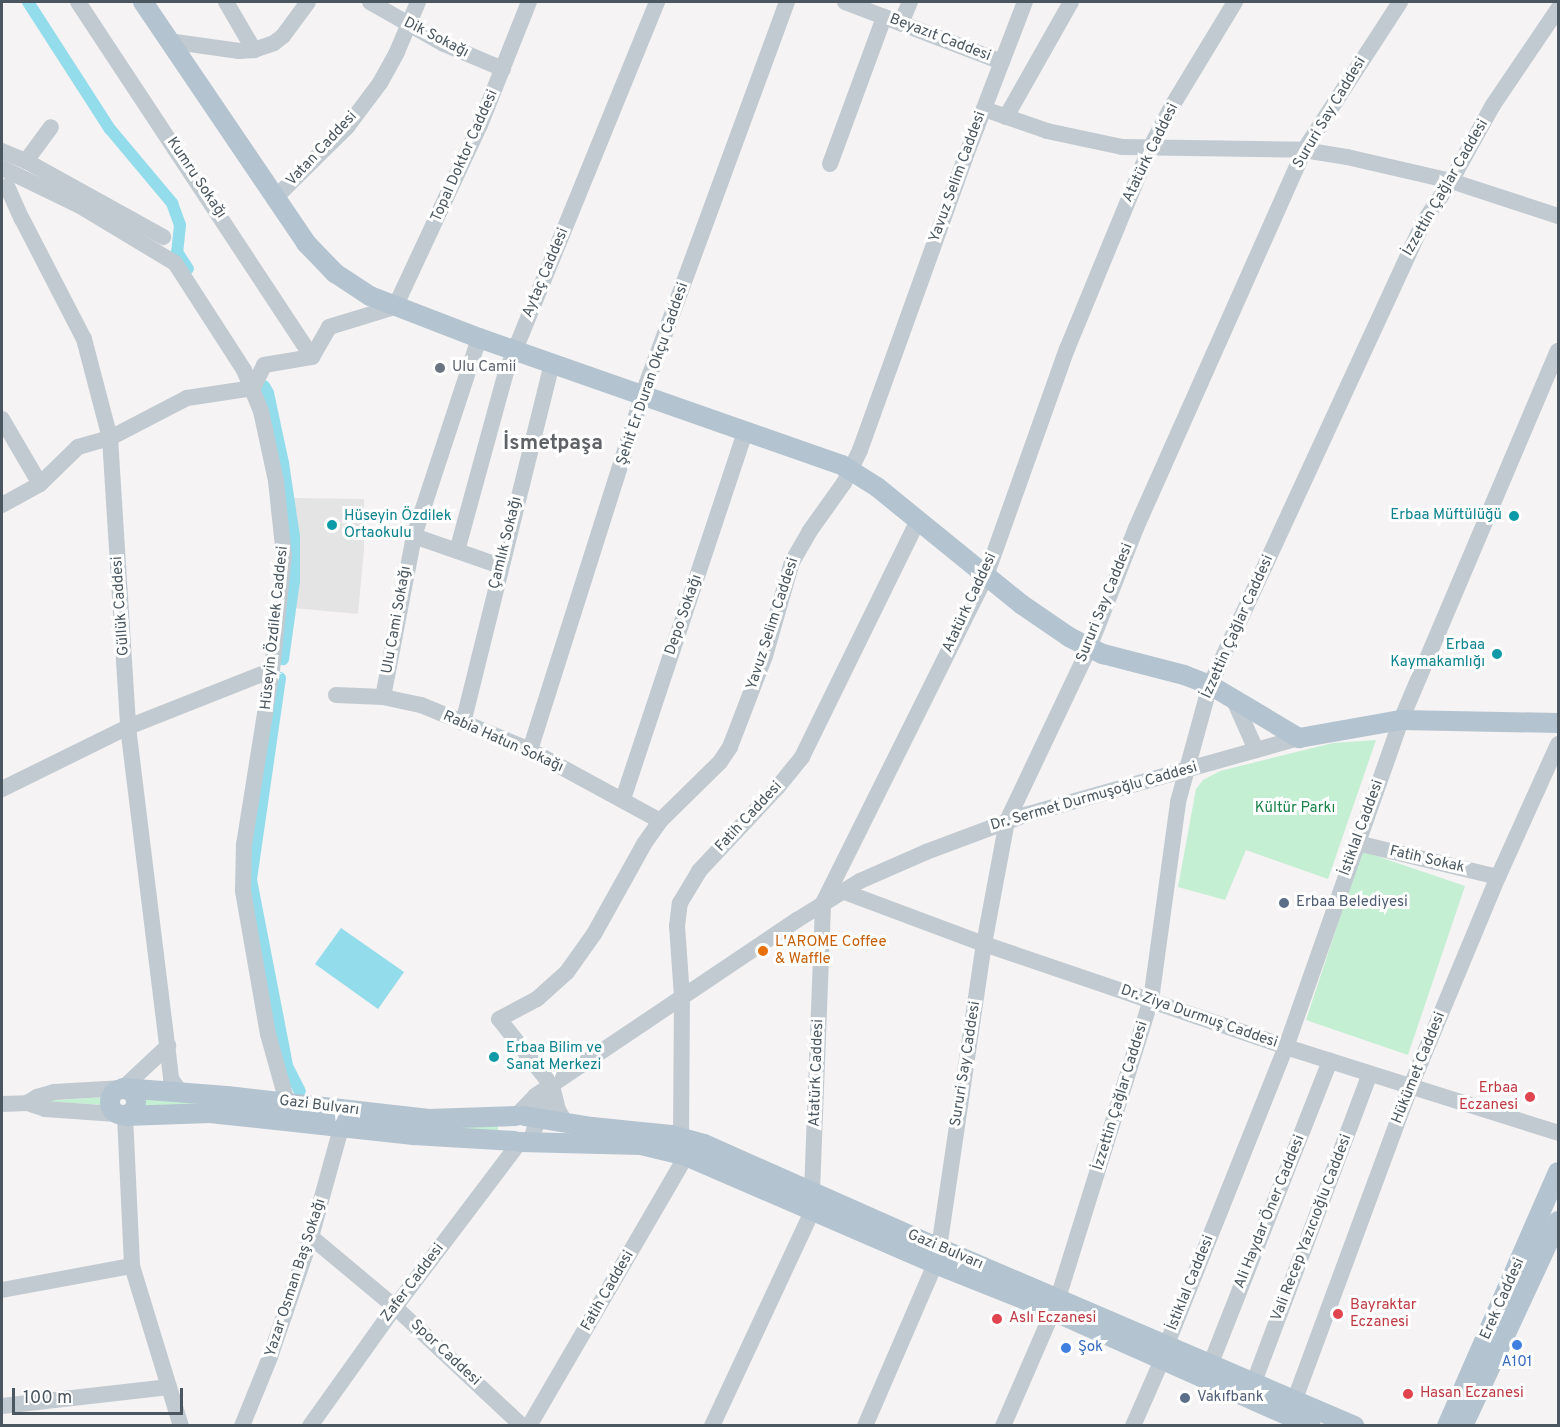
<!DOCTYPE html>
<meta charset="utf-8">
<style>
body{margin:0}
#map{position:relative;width:1560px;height:1427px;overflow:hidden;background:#f5f3f3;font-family:Overpass,sans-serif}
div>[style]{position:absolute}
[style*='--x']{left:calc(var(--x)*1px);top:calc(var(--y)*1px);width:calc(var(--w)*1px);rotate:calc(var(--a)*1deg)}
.education>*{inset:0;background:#e5e4e5}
.green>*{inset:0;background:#c4efd3}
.water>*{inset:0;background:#92dceb}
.canal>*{height:12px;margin:-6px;padding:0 6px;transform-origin:6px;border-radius:6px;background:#92dceb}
.minor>*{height:16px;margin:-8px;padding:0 8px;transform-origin:8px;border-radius:8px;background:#c1cad1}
.major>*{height:20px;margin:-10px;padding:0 10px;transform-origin:10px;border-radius:10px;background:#b3c3d0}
.major>.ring{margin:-10px;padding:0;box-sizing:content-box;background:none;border:20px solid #b3c3d0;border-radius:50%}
.dots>*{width:16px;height:16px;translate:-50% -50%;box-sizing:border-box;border:3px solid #fff;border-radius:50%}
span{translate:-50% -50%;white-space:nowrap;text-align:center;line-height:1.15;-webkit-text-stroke:6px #fff;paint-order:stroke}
.street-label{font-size:15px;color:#4a5760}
.worship-label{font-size:15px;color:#5b616d}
.left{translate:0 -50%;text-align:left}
.culture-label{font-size:15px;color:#0d838f}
.right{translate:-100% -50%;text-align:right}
.park-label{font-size:15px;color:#1a8249}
.service-label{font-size:15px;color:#4e5e75}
.food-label{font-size:15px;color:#c56008}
.health-label{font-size:15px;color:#be3a42}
.shop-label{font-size:15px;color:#366cbe}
.district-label{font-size:21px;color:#5f6367;font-weight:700}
.frame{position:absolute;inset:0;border:3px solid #4a5760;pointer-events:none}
.scale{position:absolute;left:12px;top:1388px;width:171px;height:27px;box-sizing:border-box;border:3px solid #4a5760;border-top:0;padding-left:8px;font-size:18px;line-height:21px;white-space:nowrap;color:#4a5760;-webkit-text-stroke:4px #fff;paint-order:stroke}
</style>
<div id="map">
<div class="education">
<i style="clip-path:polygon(294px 498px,364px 499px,364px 550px,358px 614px,294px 608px,299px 569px)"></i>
</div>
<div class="green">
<i style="clip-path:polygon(1376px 740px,1328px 879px,1246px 850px,1225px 900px,1178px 887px,1196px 789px,1203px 780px,1220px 771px,1333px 743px)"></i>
<i style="clip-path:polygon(1362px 851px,1465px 886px,1408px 1055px,1306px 1020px)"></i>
<i style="clip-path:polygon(106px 1097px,105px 1105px,39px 1101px)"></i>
<i style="clip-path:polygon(141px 1098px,498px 1125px,498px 1134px,141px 1106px)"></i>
</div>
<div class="water">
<i style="clip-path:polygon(341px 928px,404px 972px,378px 1009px,315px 964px)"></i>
</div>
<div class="canal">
<i style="--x:28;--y:2;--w:151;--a:57.2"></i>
<i style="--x:110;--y:129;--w:97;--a:50"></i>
<i style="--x:172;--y:203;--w:23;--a:70"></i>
<i style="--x:180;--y:225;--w:27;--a:96"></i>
<i style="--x:177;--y:252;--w:20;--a:57"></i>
<i style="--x:264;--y:386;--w:8;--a:60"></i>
<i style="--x:268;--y:393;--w:72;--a:77.9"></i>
<i style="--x:283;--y:463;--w:75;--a:81.5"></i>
<i style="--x:294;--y:537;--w:44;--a:90"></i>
<i style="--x:294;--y:581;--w:79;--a:98"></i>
<i style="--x:280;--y:678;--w:204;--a:98.2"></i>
<i style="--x:251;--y:880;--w:189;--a:79"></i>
<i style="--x:287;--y:1066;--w:28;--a:63"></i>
</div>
<div class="minor">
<i style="--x:78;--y:2;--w:425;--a:56.6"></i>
<i style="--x:226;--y:2;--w:56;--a:59.7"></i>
<i style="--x:370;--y:2;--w:85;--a:29.6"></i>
<i style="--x:444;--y:44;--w:64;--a:23"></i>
<i style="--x:845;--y:2;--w:168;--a:20.9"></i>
<i style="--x:901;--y:23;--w:23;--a:-67"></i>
<i style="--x:168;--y:41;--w:72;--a:8"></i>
<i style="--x:239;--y:51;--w:15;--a:-4"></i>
<i style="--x:254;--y:50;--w:21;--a:-19"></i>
<i style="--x:274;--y:43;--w:11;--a:-38"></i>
<i style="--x:283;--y:36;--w:42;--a:-53.7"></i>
<i style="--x:984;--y:109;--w:67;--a:19.2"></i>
<i style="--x:1047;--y:131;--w:77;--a:12"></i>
<i style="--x:1122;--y:147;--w:182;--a:0.9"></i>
<i style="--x:1304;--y:150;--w:44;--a:9.2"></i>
<i style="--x:1347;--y:157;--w:107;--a:13"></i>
<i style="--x:1451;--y:181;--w:113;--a:18.1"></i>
<i style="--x:1006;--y:117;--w:132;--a:-60.5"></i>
<i style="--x:2;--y:151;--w:26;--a:23"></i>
<i style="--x:26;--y:161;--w:157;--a:29"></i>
<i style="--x:26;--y:161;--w:42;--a:-53.7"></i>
<i style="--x:830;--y:164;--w:157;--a:-69.8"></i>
<i style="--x:2;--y:168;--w:87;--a:26"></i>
<i style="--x:80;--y:206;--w:111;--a:31"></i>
<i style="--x:175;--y:263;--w:127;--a:57.2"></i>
<i style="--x:244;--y:370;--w:44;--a:67.5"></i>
<i style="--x:261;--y:411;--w:72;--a:77.9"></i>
<i style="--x:276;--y:481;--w:75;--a:83.9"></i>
<i style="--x:284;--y:556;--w:115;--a:96"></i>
<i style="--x:272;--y:670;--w:176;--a:99.1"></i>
<i style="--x:244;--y:844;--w:47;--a:91.2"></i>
<i style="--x:243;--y:891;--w:145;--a:80.1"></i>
<i style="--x:268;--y:1034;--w:71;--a:74.4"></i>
<i style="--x:7;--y:186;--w:36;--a:66"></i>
<i style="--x:22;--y:219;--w:135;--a:62.7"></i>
<i style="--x:84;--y:339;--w:102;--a:75.3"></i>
<i style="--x:110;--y:438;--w:290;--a:86.4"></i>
<i style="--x:128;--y:727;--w:355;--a:83"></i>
<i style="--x:171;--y:1079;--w:17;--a:54"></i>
<i style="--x:274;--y:199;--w:103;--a:-44.6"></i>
<i style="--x:347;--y:127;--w:55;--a:-53.1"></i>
<i style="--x:380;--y:83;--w:35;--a:-61"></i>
<i style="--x:397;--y:52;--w:54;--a:-67.2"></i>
<i style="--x:2;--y:419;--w:75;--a:59.7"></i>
<i style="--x:2;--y:505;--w:43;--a:-28.9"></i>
<i style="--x:40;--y:484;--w:53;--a:-44.2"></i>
<i style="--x:78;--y:447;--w:33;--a:-16"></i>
<i style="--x:110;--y:438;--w:87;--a:-27.5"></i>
<i style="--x:187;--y:398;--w:67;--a:-8.6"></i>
<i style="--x:253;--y:388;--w:25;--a:-64"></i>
<i style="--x:264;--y:365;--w:49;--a:-9.5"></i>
<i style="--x:312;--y:357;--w:34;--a:-60"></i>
<i style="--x:329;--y:327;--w:69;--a:-16.9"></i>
<i style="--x:395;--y:307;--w:201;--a:-65"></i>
<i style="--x:480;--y:125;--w:132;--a:-68.3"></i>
<i style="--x:414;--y:536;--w:91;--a:19.2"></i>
<i style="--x:457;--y:551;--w:186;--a:-74.7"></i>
<i style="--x:506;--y:372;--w:400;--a:-67.8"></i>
<i style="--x:336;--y:695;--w:47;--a:2.4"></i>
<i style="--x:383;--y:697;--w:39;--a:12"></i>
<i style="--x:421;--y:705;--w:118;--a:22.4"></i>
<i style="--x:530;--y:750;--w:148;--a:28.6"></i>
<i style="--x:383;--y:697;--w:164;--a:-79.1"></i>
<i style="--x:414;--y:536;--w:208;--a:-71.8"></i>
<i style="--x:1233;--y:698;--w:57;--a:66.1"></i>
<i style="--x:463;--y:723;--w:370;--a:-76.1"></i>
<i style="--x:530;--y:750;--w:371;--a:-72.4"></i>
<i style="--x:642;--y:396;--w:420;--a:-69.8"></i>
<i style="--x:2;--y:789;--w:140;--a:-26.2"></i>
<i style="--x:128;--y:727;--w:155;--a:-21.6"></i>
<i style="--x:623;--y:799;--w:389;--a:-71.6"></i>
<i style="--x:1357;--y:843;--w:145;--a:13.6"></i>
<i style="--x:842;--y:891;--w:152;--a:20.5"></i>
<i style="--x:984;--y:944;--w:319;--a:18.8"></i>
<i style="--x:1286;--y:1047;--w:285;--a:17.5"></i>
<i style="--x:27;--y:1103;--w:12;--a:-31"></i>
<i style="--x:37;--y:1097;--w:18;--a:-16"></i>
<i style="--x:54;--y:1092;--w:69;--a:-3.3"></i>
<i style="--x:123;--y:1088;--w:62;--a:-43"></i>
<i style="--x:2;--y:1104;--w:25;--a:-2"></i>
<i style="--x:27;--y:1103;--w:19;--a:18"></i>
<i style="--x:45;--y:1109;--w:71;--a:4"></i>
<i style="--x:125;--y:1116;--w:150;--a:87.3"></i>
<i style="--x:132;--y:1266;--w:167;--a:73"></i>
<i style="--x:516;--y:1116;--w:28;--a:-46"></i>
<i style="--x:535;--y:1096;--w:316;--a:-33.9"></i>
<i style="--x:797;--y:920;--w:74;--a:-31.8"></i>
<i style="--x:860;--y:881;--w:72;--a:-23.7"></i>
<i style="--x:926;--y:852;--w:106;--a:-20.5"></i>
<i style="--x:1025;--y:815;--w:285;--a:-15.7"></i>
<i style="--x:566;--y:1123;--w:15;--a:-122"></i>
<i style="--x:558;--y:1110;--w:25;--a:-104"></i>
<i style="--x:552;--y:1086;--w:85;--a:-128.3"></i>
<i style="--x:499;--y:1019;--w:43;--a:-27.8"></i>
<i style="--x:537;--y:999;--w:40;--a:-42"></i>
<i style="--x:567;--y:972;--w:47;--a:-54.6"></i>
<i style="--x:594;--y:934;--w:103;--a:-60.9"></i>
<i style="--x:644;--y:844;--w:28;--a:-55"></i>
<i style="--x:660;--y:821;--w:84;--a:-44.5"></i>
<i style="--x:720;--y:762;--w:18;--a:-56"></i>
<i style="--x:730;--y:747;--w:97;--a:-69"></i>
<i style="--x:765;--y:656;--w:98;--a:-74"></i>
<i style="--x:792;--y:562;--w:34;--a:-60"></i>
<i style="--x:809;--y:532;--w:60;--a:-54.5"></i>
<i style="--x:844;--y:483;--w:37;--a:-64"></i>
<i style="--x:860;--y:450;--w:310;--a:-70.2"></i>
<i style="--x:965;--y:158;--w:167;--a:-69"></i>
<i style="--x:533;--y:1133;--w:51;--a:-68"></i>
<i style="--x:681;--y:1137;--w:140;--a:-89.6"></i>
<i style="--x:682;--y:997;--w:71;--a:-94"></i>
<i style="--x:677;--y:926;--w:23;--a:-83"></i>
<i style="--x:680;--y:903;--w:37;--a:-59"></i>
<i style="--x:699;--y:871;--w:114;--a:-46.8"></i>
<i style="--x:777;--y:788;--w:40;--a:-51"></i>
<i style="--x:802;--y:757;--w:264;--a:-63.9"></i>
<i style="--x:812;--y:1192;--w:289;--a:-87.8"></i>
<i style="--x:823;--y:903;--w:365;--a:-63.5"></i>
<i style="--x:986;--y:576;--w:241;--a:-70.4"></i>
<i style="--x:1067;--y:349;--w:215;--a:-67.6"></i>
<i style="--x:1149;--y:150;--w:50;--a:-62.4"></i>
<i style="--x:1172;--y:106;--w:122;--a:-58.8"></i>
<i style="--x:311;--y:1237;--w:109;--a:39.8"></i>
<i style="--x:395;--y:1307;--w:174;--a:43.1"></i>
<i style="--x:939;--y:1248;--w:307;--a:-81.6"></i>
<i style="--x:984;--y:944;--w:125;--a:-79.4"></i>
<i style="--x:1007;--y:821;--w:191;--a:-64.6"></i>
<i style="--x:1089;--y:648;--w:129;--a:-68.6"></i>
<i style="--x:1136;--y:528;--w:414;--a:-66"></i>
<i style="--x:1304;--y:150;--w:176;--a:-57"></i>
<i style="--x:2;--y:1290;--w:132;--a:-10.5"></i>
<i style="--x:1058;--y:1298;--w:312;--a:-72.7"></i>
<i style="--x:1151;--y:1000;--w:200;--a:-82.2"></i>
<i style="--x:1178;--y:802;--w:121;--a:-74.7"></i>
<i style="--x:1210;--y:685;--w:509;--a:-65.25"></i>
<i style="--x:1423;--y:223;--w:50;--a:-56.3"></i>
<i style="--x:1451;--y:181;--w:87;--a:-61.1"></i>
<i style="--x:1493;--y:105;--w:116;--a:-55.9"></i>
<i style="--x:1167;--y:1344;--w:320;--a:-68.2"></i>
<i style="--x:1286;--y:1047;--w:347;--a:-70.6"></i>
<i style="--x:1401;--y:720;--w:401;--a:-67"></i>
<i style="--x:1211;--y:1363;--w:325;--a:-68.5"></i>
<i style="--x:1254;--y:1382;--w:329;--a:-69.4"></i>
<i style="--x:1295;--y:1399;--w:332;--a:-69.7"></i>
<i style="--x:1410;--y:1088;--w:229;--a:-67.4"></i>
<i style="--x:1498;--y:877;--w:146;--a:-65.7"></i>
<i style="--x:2;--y:1406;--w:168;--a:-6.5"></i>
<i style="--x:242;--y:1426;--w:74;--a:-67.9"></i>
<i style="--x:270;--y:1357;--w:127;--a:-71.1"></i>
<i style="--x:311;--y:1237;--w:113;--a:-74.6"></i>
<i style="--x:310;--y:1426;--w:146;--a:-54.5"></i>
<i style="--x:395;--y:1307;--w:207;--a:-52.9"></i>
<i style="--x:529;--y:1426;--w:312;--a:-59.8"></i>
<i style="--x:712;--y:1426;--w:239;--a:-65"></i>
<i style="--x:865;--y:1426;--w:176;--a:-66.6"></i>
<i style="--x:1003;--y:1426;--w:125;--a:-66.5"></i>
<i style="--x:1133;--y:1426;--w:72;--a:-66.3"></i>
</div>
<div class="major">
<i style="--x:143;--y:2;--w:291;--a:55.9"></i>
<i style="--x:306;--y:243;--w:42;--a:46"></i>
<i style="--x:335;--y:273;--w:42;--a:33.3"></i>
<i style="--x:370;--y:296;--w:117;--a:21.1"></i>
<i style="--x:479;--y:338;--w:385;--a:19.3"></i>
<i style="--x:842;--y:465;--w:41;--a:32.2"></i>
<i style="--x:877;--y:487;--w:186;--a:39.1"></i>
<i style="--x:1021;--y:604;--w:58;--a:34.5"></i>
<i style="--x:1069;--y:637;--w:38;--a:27"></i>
<i style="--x:1103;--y:654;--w:84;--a:14.5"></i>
<i style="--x:1184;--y:675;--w:28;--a:21"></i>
<i style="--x:1210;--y:685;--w:104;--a:30.8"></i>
<i style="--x:1299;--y:738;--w:104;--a:-10"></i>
<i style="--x:1401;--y:720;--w:157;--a:1.1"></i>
<i style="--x:123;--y:1088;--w:104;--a:4.4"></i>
<i style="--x:227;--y:1096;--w:203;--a:6.5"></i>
<i style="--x:429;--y:1119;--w:87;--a:-2"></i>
<i class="ring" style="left:110px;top:1089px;width:6px;height:6px"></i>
<i style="--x:125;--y:1116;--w:85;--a:-2"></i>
<i style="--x:210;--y:1113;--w:205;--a:6.2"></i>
<i style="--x:414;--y:1135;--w:101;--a:3.4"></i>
<i style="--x:524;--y:1116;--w:69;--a:9.2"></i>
<i style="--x:592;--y:1127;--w:79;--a:5.8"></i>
<i style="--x:671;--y:1135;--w:34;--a:15"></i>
<i style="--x:704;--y:1144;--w:257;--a:23.9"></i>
<i style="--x:939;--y:1248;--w:452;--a:23.2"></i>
<i style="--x:520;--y:1142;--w:121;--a:1.4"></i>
<i style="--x:641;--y:1145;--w:46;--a:13.7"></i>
<i style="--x:686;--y:1156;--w:271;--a:23.4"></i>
<i style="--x:935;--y:1264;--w:127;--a:21.7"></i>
<i style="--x:1053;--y:1311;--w:282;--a:24"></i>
<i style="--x:1447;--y:1426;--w:277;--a:-66.4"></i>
<i style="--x:1463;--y:1426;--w:226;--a:-65.1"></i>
</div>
<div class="dots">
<i style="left:440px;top:368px;background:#6b7280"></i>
<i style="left:1514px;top:516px;background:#0f9aa8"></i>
<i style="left:332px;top:525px;background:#0f9aa8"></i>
<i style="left:1497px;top:654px;background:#0f9aa8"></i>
<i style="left:1284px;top:903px;background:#5c6f8a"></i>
<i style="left:763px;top:951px;background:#e8710a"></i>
<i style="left:494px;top:1057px;background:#0f9aa8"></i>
<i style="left:1530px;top:1097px;background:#e0444e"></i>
<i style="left:1338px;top:1314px;background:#e0444e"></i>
<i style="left:997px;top:1319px;background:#e0444e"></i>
<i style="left:1517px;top:1345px;background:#3f7fe0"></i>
<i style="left:1066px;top:1348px;background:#3f7fe0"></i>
<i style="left:1408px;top:1394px;background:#e0444e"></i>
<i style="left:1185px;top:1398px;background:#5c6f8a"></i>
</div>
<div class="street-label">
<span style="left:436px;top:38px;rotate:27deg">Dik Sokağı</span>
<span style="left:940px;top:38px;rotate:21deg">Beyazıt Caddesi</span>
<span style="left:1330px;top:113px;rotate:-59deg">Sururi Say Caddesi</span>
<span style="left:322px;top:149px;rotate:-47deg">Vatan Caddesi</span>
<span style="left:1151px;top:153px;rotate:-64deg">Atatürk Caddesi</span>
<span style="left:465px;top:156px;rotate:-66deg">Topal Doktor Caddesi</span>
<span style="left:958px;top:177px;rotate:-70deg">Yavuz Selim Caddesi</span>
<span style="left:196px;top:178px;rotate:56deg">Kumru Sokağı</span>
<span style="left:1446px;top:188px;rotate:-60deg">İzzettin Çağlar Caddesi</span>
<span style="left:546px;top:273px;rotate:-67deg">Aytaç Caddesi</span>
<span style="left:653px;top:374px;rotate:-71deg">Şehit Er Duran Okçu Caddesi</span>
<span style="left:506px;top:543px;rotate:-76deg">Çamlık Sokağı</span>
<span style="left:970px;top:603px;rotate:-65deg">Atatürk Caddesi</span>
<span style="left:1105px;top:603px;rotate:-68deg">Sururi Say Caddesi</span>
<span style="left:121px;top:606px;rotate:-94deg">Güllük Caddesi</span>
<span style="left:684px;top:615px;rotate:-71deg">Depo Sokağı</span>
<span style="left:397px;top:620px;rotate:-80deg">Ulu Cami Sokağı</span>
<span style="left:773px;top:624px;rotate:-72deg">Yavuz Selim Caddesi</span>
<span style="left:1238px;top:627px;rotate:-66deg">İzzettin Çağlar Caddesi</span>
<span style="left:275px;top:628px;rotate:-84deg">Hüseyin Özdilek Caddesi</span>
<span style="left:503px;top:742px;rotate:24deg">Rabia Hatun Sokağı</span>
<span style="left:1094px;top:797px;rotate:-16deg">Dr. Sermet Durmuşoğlu Caddesi</span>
<span style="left:749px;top:817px;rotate:-47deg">Fatih Caddesi</span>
<span style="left:1362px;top:828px;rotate:-70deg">İstiklal Caddesi</span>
<span style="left:1427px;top:860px;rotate:13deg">Fatih Sokak</span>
<span style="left:1199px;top:1017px;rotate:19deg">Dr. Ziya Durmuş Caddesi</span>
<span style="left:966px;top:1064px;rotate:-81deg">Sururi Say Caddesi</span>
<span style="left:1419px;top:1068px;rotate:-68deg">Hükümet Caddesi</span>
<span style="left:817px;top:1073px;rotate:-88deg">Atatürk Caddesi</span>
<span style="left:1121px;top:1096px;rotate:-73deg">İzzettin Çağlar Caddesi</span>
<span style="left:319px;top:1106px;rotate:7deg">Gazi Bulvarı</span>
<span style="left:1270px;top:1212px;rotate:-68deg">Ali Haydar Öner Caddesi</span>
<span style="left:1312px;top:1228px;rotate:-69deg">Vali Recep Yazıcıoğlu Caddesi</span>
<span style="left:945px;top:1250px;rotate:23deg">Gazi Bulvarı</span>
<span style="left:296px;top:1278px;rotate:-72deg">Yazar Osman Baş Sokağı</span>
<span style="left:413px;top:1283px;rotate:-53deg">Zafer Caddesi</span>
<span style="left:1191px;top:1283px;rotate:-68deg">İstiklal Caddesi</span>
<span style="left:608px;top:1291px;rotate:-60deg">Fatih Caddesi</span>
<span style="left:1503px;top:1299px;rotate:-66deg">Erek Caddesi</span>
<span style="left:445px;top:1353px;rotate:43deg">Spor Caddesi</span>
</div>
<div class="worship-label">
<span class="left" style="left:452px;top:368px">Ulu Camii</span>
</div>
<div class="culture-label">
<span class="left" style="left:344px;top:525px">Hüseyin Özdilek<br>Ortaokulu</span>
<span class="right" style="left:1502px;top:516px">Erbaa Müftülüğü</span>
<span class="right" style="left:1485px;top:654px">Erbaa<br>Kaymakamlığı</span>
<span class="left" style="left:506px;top:1057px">Erbaa Bilim ve<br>Sanat Merkezi</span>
</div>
<div class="park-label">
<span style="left:1295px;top:809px">Kültür Parkı</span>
</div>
<div class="service-label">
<span class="left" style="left:1296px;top:903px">Erbaa Belediyesi</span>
<span class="left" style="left:1197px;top:1398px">Vakıfbank</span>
</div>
<div class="food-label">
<span class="left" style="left:775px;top:951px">L'AROME Coffee<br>&amp; Waffle</span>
</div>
<div class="health-label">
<span class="right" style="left:1518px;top:1097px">Erbaa<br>Eczanesi</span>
<span class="left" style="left:1350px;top:1314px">Bayraktar<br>Eczanesi</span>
<span class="left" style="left:1009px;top:1319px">Aslı Eczanesi</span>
<span class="left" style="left:1420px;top:1394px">Hasan Eczanesi</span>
</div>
<div class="shop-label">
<span class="left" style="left:1078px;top:1348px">Şok</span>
<span style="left:1517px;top:1363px">A101</span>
</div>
<div class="district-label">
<span style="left:553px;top:444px">İsmetpaşa</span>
</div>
<div class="frame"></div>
<div class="scale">100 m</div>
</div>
